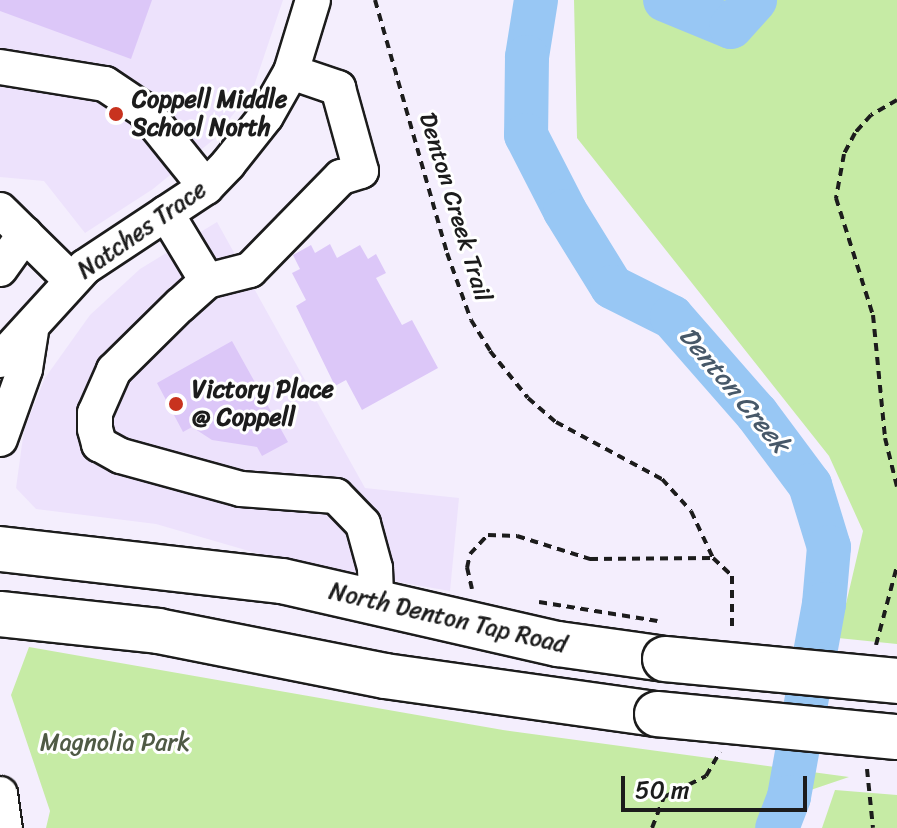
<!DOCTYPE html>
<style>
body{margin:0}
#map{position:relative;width:897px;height:828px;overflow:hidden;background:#f4eefd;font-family:Sriracha,sans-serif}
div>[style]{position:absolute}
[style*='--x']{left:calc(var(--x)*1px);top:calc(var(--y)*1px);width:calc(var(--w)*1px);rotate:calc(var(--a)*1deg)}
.built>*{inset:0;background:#ede2fc}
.green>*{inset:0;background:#c6eba5}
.river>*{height:44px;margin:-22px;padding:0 22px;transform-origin:22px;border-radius:22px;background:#98c7f4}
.building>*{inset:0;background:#dcc7f8}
.path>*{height:4px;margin-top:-2px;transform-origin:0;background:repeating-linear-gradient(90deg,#1c1c1c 0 8px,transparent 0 14px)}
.roads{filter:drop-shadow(2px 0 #1c1c1c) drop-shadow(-2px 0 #1c1c1c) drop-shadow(0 2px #1c1c1c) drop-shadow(0 -2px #1c1c1c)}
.minor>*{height:34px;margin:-17px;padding:0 17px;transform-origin:17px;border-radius:17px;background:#fff}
.major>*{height:44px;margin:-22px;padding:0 22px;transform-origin:22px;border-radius:22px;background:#fff}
.bridges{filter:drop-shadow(2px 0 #1c1c1c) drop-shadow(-2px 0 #1c1c1c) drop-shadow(0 2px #1c1c1c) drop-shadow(0 -2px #1c1c1c)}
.major-bridge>*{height:44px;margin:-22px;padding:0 22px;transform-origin:22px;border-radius:22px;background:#fff}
.dots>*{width:22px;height:22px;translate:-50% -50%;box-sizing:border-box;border:4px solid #fff;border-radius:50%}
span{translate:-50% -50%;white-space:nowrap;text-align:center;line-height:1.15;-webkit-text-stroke:6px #fff;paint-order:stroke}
.poi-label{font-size:24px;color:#1c1c1c;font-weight:700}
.left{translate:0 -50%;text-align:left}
.street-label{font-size:24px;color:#1c1c1c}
.park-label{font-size:24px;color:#4f5a45}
.water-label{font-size:26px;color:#475868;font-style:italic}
.scale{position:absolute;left:621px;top:776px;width:186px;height:36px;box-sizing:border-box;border:4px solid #1c1c1c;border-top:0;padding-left:10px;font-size:24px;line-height:28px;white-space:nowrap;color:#1c1c1c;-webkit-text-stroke:6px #fff;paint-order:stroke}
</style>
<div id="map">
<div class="built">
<i style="clip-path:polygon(0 0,283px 0,253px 89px,213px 140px,153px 189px,85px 233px,44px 181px,0 177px)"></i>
<i style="clip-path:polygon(217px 222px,365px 488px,459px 498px,450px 591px,294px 564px,156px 524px,36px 509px,16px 488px,24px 430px,45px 378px,90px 315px,140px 269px)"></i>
</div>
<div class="green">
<i style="clip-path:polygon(574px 0,897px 0,897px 644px,838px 638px,863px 531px,829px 456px,577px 138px)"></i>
<i style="clip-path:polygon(29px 647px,503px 730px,849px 777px,790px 797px,777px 828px,46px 828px,50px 811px,11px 695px)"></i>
<i style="clip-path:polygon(835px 790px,897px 795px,897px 828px,822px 828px)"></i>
</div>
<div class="river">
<i style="--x:536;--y:0;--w:58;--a:99"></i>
<i style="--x:527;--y:57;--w:78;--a:90.7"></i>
<i style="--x:526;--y:135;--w:85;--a:62.8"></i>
<i style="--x:565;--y:211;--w:89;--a:58.3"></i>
<i style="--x:612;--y:287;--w:67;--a:26.6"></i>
<i style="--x:672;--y:317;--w:129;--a:48.8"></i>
<i style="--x:757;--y:414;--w:89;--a:53.3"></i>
<i style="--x:810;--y:485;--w:65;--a:73"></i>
<i style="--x:829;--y:547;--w:57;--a:95"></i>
<i style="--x:824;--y:604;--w:196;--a:100.3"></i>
<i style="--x:789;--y:797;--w:33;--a:111"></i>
<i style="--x:665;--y:0;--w:71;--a:22.2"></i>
<i style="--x:731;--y:27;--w:36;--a:-48"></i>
</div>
<div class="building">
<i style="clip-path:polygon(0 0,152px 0,131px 59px,0 11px)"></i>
<i style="clip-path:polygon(330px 244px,337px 258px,360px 245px,368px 259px,376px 254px,386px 273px,376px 278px,402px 325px,412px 320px,438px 368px,362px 410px,346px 380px,335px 386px,296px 306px,306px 300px,292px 273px,300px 269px,293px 255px,311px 245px,315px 253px)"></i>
<i style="clip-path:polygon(232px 341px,288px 442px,262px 456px,257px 447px,212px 440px,192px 427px,183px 432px,157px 383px)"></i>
</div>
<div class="path">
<i style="--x:375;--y:0;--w:263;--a:74.1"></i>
<i style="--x:447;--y:253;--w:71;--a:70.3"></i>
<i style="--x:471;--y:320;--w:36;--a:58"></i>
<i style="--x:490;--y:351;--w:60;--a:51"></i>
<i style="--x:528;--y:398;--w:37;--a:41"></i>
<i style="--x:556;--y:422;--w:120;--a:28.3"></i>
<i style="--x:662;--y:479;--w:43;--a:47.8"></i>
<i style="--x:691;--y:511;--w:52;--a:64.9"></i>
<i style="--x:897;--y:100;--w:30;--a:150"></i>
<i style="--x:871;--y:115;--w:24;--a:132"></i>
<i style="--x:855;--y:133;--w:24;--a:118"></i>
<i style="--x:844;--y:154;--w:45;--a:100.3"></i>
<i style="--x:836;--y:198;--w:123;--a:72.5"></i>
<i style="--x:873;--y:315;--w:124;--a:84.4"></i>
<i style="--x:885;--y:438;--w:50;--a:76.2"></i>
<i style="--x:472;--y:589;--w:22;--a:-103"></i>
<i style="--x:467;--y:568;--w:14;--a:-78"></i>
<i style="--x:470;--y:554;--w:26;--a:-47"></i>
<i style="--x:488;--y:535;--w:29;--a:2"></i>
<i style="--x:517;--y:536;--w:77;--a:17.5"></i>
<i style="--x:590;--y:559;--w:123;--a:-0.5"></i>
<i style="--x:713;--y:558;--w:26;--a:43"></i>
<i style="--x:732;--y:576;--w:55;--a:90"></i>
<i style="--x:539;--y:602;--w:120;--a:9.1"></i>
<i style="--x:876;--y:645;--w:82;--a:-75.1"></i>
<i style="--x:867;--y:769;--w:59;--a:84.2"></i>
<i style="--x:652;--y:828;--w:33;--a:-69"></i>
<i style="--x:664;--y:797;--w:47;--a:-26.6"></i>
<i style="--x:706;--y:776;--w:28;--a:-60"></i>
</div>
<div class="roads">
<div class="minor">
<i style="--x:0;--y:67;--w:106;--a:9.2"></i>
<i style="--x:105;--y:84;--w:47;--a:33.7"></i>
<i style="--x:144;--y:110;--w:99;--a:51.2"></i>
<i style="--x:291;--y:72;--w:50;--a:18.8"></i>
<i style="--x:338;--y:88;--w:86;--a:74.5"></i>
<i style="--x:361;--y:171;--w:21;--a:163"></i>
<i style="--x:341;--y:177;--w:130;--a:134.4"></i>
<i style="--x:250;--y:270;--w:44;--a:165.7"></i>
<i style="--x:207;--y:281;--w:36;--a:138"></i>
<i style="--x:180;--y:305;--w:93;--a:135.4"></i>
<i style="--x:114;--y:370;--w:47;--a:113.8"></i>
<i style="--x:95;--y:413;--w:16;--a:90"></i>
<i style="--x:95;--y:429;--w:16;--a:75"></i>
<i style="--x:99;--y:444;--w:25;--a:29"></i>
<i style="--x:121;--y:456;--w:124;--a:15.4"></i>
<i style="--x:241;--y:489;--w:95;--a:4.2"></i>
<i style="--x:336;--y:496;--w:39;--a:46"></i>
<i style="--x:363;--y:524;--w:46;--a:74.7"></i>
<i style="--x:375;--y:568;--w:34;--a:88"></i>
<i style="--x:0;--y:210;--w:100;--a:44.6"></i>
<i style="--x:166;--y:213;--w:79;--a:58.9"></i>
<i style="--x:0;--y:269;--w:43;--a:-54.5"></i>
<i style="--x:0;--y:360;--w:126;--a:-47.6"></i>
<i style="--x:85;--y:267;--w:145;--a:-33.5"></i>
<i style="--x:206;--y:187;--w:32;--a:-46"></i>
<i style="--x:228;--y:164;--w:61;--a:-51.6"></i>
<i style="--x:266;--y:116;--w:51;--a:-60.4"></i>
<i style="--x:291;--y:72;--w:75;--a:-73"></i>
<i style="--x:0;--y:439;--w:74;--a:-70.3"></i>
<i style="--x:25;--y:369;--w:37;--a:-81"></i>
<i style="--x:0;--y:794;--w:34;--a:82"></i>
</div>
<div class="major">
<i style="--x:0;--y:549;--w:284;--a:6.5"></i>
<i style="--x:282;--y:581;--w:283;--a:12.9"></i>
<i style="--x:558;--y:644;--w:108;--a:8"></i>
<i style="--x:0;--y:614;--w:159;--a:6.1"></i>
<i style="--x:158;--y:631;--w:231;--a:11.2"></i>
<i style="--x:385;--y:676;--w:275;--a:8"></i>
</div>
</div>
<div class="bridges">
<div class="major-bridge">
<i style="--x:665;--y:659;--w:233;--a:5.4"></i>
<i style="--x:657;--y:714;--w:241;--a:5.5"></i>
</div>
</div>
<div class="dots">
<i style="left:116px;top:114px;background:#c8321e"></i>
<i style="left:176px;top:404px;background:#c8321e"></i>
</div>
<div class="poi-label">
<span class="left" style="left:132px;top:114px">Coppell Middle<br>School North</span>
<span class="left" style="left:192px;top:404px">Victory Place<br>@ Coppell</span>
</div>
<div class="street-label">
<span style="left:455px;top:207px;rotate:73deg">Denton Creek Trail</span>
<span style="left:142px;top:230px;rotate:-35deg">Natches Trace</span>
<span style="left:448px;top:618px;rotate:13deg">North Denton Tap Road</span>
</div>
<div class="park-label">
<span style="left:115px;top:743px">Magnolia Park</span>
</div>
<div class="water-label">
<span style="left:734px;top:390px;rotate:50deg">Denton Creek</span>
</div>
<div class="scale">50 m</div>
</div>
